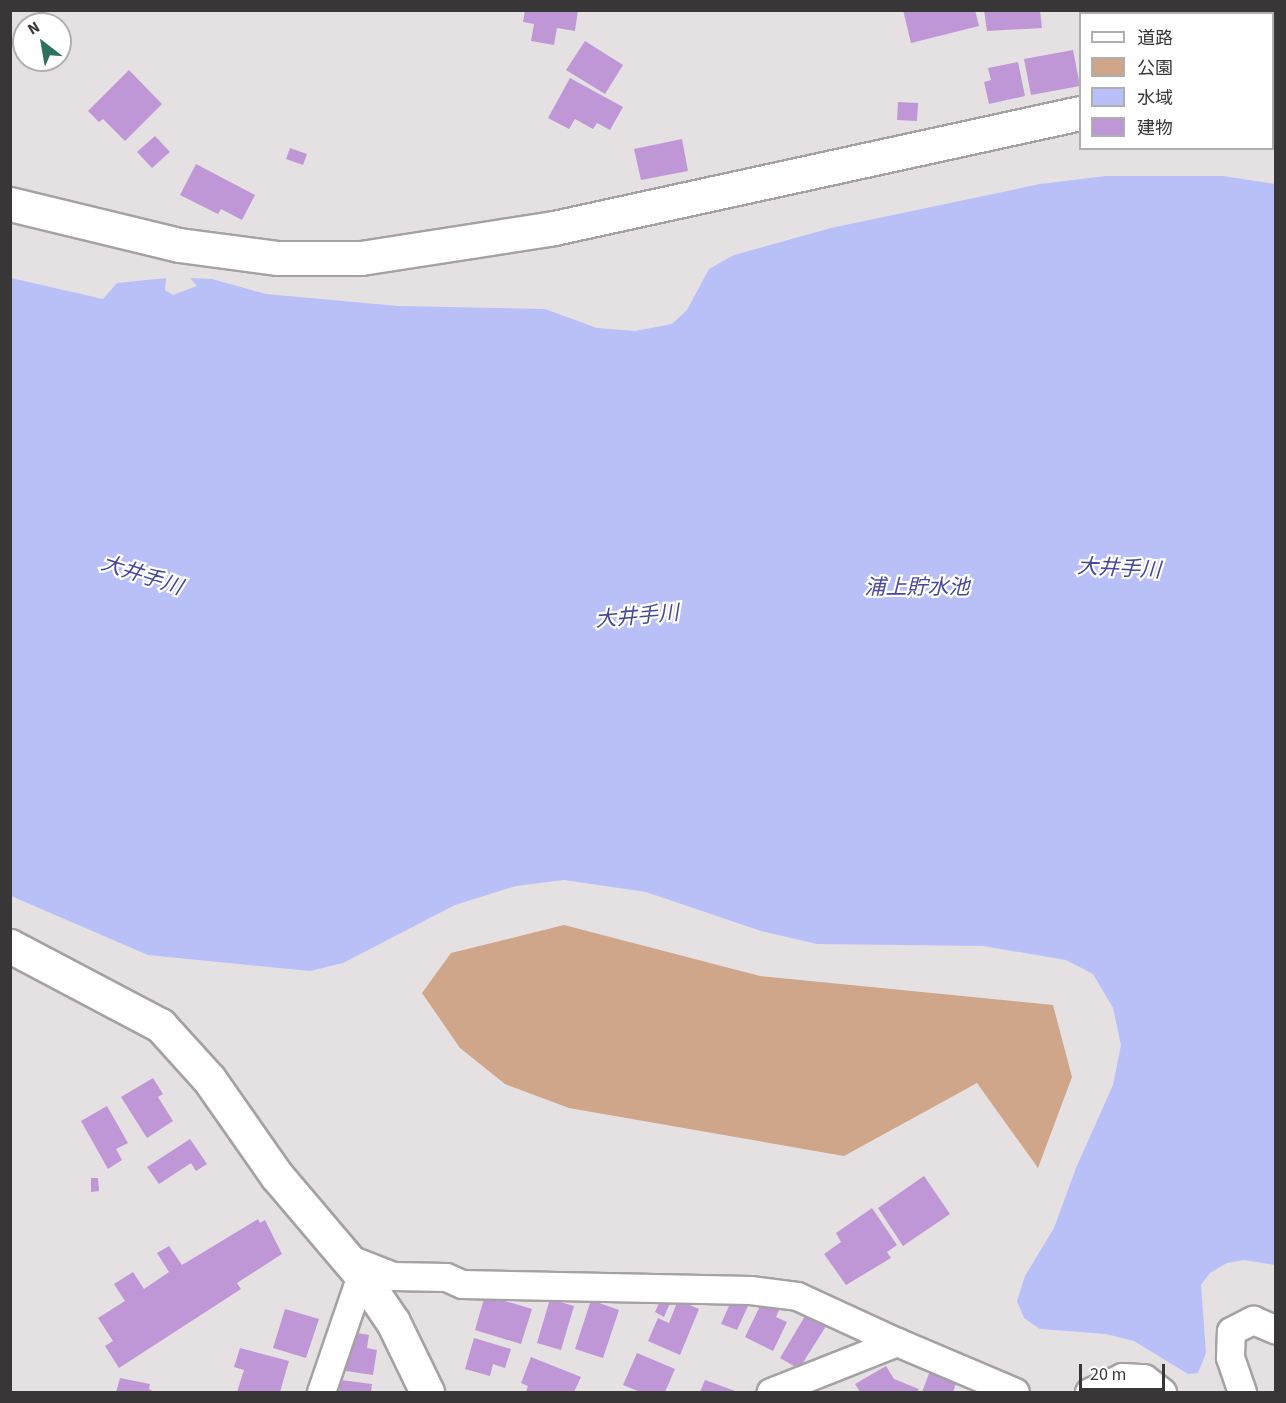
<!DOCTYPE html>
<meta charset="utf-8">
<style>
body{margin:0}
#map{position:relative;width:1286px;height:1403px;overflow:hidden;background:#e5e0e2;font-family:"Source Sans 3","Noto Sans JP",sans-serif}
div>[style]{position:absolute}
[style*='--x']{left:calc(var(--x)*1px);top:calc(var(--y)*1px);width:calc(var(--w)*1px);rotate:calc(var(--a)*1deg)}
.green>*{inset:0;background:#cfa689}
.water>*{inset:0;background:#b9c0f8}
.building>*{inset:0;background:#c097d6}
.roads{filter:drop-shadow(2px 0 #a6a1a3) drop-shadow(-2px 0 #a6a1a3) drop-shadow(0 2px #a6a1a3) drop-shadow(0 -2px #a6a1a3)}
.minor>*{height:27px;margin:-13.5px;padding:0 13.5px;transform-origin:13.5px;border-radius:13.5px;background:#fff}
.tertiary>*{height:33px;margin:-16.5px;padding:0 16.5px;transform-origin:16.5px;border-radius:16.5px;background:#fff}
span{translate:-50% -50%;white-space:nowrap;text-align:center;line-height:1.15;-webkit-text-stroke:4.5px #fff;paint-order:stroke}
.water-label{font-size:21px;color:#464798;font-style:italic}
.frame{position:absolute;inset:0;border:12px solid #383637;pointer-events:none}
.legend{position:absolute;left:1079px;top:12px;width:195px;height:138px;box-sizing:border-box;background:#fff;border:2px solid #afafaf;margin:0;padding:8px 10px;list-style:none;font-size:18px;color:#383637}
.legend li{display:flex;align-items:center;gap:12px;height:30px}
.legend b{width:30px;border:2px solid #afafaf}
.north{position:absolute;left:12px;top:12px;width:60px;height:60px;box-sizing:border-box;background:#fff;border:2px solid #afafaf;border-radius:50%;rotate:329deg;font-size:16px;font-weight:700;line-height:24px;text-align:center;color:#383637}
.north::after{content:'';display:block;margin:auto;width:21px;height:27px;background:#2e7161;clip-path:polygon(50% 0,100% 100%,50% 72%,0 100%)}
.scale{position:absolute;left:1079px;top:1364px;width:86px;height:27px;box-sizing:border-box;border:3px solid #383637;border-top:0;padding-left:8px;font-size:18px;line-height:21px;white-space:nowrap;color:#383637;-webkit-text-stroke:4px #fff;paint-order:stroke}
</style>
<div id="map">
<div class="green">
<i style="clip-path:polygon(564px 925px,760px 976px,1053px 1005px,1072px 1077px,1038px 1168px,977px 1083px,844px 1156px,569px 1108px,505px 1084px,460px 1048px,422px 993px,451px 953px)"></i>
</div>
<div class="water">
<i style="clip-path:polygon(1106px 176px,1223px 176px,1275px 184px,1275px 1265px,1244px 1260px,1227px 1263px,1210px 1273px,1201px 1285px,1206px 1353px,1198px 1373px,1188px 1374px,1134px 1341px,1106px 1334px,1040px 1329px,1024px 1318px,1017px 1301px,1025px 1276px,1054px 1228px,1076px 1168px,1113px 1085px,1121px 1045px,1113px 1008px,1093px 974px,1066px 960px,983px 946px,817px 944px,761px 931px,646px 892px,564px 880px,516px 886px,455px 905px,343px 963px,310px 971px,148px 955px,11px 896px,11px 278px,103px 299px,117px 283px,166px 278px,165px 290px,173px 295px,197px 286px,190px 278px,212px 279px,266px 294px,398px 306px,545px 309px,597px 328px,635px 331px,672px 324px,687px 310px,709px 269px,734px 255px,831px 228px,1040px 184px)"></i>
</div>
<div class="building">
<i style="clip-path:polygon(525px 10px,578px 10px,575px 31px,557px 28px,554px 45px,531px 41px,534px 24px,523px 22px)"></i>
<i style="clip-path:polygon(903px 10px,975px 10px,979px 26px,911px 43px)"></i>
<i style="clip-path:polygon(984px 10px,1040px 10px,1042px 28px,987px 31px)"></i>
<i style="clip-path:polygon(585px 41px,623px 65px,605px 94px,566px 70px)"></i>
<i style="clip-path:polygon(1073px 50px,1080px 86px,1031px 95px,1024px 59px)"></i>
<i style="clip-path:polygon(1018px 62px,1025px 96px,989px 104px,984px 82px,991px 80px,988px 68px)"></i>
<i style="clip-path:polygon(129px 70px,162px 104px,125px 141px,103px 119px,99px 122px,88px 111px)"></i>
<i style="clip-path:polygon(570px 78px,623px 107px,610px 130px,597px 123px,593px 129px,575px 119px,569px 129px,548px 118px)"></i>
<i style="clip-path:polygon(898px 102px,918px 103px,917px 121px,897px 120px)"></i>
<i style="clip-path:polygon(155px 136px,170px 152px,152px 168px,137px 152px)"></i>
<i style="clip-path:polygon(682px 139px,688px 171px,641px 180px,634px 149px)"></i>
<i style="clip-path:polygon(290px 148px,307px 154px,303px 165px,286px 159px)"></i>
<i style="clip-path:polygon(196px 164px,255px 195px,242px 220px,221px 209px,218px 214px,180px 195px)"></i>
<i style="clip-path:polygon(153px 1078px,163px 1094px,158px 1097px,173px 1121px,147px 1138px,121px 1097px)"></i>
<i style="clip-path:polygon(107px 1106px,128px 1143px,116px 1149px,122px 1160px,108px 1169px,81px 1121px)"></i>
<i style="clip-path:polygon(190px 1139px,207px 1164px,196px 1171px,191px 1163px,159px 1184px,147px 1167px)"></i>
<i style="clip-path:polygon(924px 1176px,950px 1214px,903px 1246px,878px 1208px)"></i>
<i style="clip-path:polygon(91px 1178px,98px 1178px,99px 1191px,91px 1192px)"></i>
<i style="clip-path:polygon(872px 1208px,897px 1245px,887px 1252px,891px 1258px,846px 1285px,824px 1254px,841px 1242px,836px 1233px)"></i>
<i style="clip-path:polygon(258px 1219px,260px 1223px,265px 1220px,282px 1254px,237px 1283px,241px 1289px,119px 1368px,105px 1346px,113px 1341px,98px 1318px,125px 1301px,114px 1284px,133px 1272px,144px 1289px,169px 1272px,157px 1253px,169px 1246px,182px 1265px)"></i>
<i style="clip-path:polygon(485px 1295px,532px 1309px,521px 1344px,475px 1330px)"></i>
<i style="clip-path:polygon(550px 1299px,574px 1306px,561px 1350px,537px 1343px)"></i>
<i style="clip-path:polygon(661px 1299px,670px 1303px,664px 1317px,655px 1312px)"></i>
<i style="clip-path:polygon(732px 1299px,748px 1306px,737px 1330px,721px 1324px)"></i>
<i style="clip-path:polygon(591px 1300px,619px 1310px,603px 1358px,575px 1349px)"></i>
<i style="clip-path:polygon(678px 1300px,699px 1309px,680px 1355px,648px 1341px,658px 1318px,669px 1323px)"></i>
<i style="clip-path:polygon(762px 1302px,779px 1310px,776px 1317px,787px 1322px,773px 1351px,745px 1337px)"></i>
<i style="clip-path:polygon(285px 1309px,319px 1319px,306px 1358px,273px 1348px)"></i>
<i style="clip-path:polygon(808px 1311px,828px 1323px,799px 1369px,780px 1358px)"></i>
<i style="clip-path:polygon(352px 1332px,369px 1335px,367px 1348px,377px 1350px,373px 1375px,346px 1371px)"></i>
<i style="clip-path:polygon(474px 1338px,511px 1349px,505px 1368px,493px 1364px,490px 1376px,465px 1369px)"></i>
<i style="clip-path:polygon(240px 1348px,289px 1361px,280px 1392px,237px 1392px,244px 1370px,234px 1367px)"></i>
<i style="clip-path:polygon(637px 1353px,675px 1369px,665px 1392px,640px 1392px,623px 1385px)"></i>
<i style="clip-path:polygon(531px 1357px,581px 1377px,574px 1392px,526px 1392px,528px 1386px,521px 1383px)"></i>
<i style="clip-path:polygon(886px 1366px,894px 1379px,919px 1389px,917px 1392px,860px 1392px,855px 1384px)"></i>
<i style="clip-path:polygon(930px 1371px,957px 1381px,953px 1392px,922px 1392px)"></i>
<i style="clip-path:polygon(120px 1378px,150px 1384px,149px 1389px,154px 1392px,116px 1392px)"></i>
<i style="clip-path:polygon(341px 1380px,372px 1384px,371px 1392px,339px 1392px)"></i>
<i style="clip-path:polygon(705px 1380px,738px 1392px,700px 1392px)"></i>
</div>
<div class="roads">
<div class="minor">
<i style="--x:347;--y:1258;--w:49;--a:21.4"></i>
<i style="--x:393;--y:1276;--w:53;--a:1.1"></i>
<i style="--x:446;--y:1277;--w:17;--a:24"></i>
<i style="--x:462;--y:1284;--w:288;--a:1.2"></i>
<i style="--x:750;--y:1290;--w:47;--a:7.3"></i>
<i style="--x:797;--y:1296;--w:110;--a:24.7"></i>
<i style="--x:897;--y:1342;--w:136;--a:158.4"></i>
<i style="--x:897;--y:1342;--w:128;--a:23"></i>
<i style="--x:321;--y:1392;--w:124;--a:-71.1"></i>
<i style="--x:1089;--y:1392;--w:36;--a:-24"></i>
<i style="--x:1122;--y:1377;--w:22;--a:3"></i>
<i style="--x:1144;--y:1378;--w:23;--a:38"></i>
<i style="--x:1242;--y:1392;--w:37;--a:-109"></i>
<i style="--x:1230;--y:1357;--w:26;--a:-88"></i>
<i style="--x:1231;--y:1331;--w:25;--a:-27"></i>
<i style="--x:1253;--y:1320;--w:25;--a:23"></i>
</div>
<div class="tertiary">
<i style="--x:1272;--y:25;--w:4;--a:-27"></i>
<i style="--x:10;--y:204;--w:174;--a:13.6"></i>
<i style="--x:179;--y:245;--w:100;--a:7.5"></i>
<i style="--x:278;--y:258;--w:83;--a:0"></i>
<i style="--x:361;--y:258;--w:195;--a:-8.8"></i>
<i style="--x:554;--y:228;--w:538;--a:-12.33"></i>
<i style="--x:10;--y:946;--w:170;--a:27.8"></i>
<i style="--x:160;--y:1025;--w:73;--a:47.8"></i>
<i style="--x:209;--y:1079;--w:118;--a:55"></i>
<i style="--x:277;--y:1176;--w:130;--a:49.7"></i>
<i style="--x:361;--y:1275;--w:57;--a:55.8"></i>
<i style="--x:393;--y:1322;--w:78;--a:64.1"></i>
</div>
</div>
<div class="water-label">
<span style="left:1119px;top:568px;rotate:3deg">大井手川</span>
<span style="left:142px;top:575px;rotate:18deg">大井手川</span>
<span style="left:917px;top:587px">浦上貯水池</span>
<span style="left:637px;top:616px;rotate:-5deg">大井手川</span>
</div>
<div class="frame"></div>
<ul class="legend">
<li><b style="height:8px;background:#fff"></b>道路</li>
<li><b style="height:16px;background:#cfa689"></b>公園</li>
<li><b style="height:16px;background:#b9c0f8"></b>水域</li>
<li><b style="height:16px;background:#c097d6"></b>建物</li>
</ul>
<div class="north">N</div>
<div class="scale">20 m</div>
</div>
